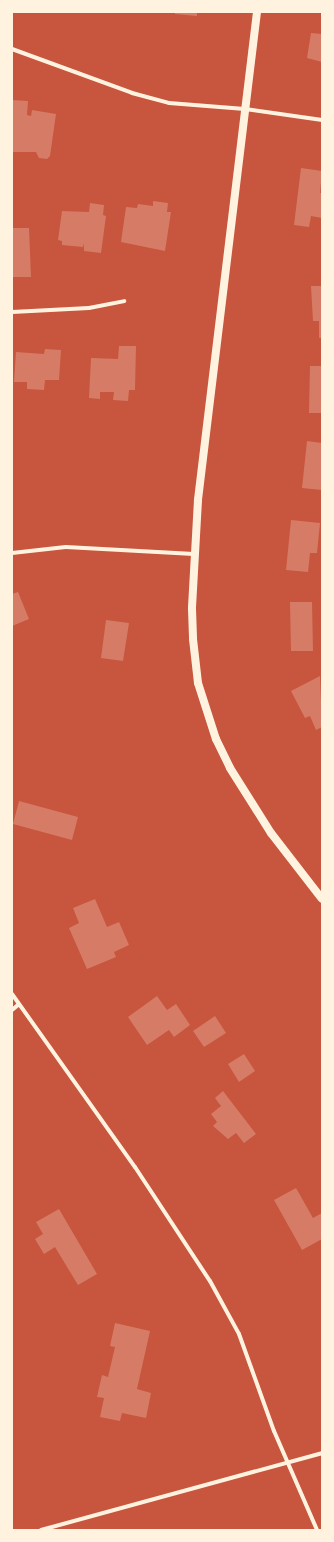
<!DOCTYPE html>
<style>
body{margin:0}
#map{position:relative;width:334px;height:1542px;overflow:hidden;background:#c8553d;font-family:"Public Sans",sans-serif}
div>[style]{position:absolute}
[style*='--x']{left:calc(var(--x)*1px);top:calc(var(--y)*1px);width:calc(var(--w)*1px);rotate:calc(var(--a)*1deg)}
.building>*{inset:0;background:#d67c66}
.minor>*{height:4px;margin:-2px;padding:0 2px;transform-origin:2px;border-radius:2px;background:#fff3e0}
.secondary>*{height:8px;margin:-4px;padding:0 4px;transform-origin:4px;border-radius:4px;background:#fff3e0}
span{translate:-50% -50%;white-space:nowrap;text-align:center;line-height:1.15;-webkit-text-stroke:3px #fff3e0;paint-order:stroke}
.frame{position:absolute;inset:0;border:13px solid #fff3e0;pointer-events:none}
</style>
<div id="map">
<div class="building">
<i style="clip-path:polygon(175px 12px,197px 12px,197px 16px,175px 14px)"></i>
<i style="clip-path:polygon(311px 33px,322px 34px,322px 62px,307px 58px)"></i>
<i style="clip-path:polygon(12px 100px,28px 101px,27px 115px,31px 116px,32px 110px,56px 114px,50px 156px,47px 159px,39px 158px,36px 152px,12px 152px)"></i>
<i style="clip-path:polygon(301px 168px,322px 171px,320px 193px,322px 193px,322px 218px,311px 216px,309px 227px,294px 225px)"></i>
<i style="clip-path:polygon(153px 201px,168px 203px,167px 212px,171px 212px,165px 251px,121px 242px,126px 207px,137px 208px,138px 204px,153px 206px)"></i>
<i style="clip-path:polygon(90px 203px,104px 205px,103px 215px,106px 216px,101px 253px,84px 251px,84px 243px,83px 247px,62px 245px,62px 241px,58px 240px,62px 211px,89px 212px)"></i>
<i style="clip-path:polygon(13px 228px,29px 228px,31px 277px,12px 277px)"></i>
<i style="clip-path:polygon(311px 286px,322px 286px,322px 338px,319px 338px,319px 321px,313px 321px)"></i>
<i style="clip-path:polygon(119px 346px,136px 346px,135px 390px,129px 390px,128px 401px,113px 400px,114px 392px,100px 392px,100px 399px,89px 398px,91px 358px,118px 359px)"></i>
<i style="clip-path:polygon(45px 349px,61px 350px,59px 380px,45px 380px,44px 390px,27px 389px,27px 382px,14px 382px,16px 352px,44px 354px)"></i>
<i style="clip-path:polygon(310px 366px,322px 366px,322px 413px,309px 413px)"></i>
<i style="clip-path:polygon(307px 441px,322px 443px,322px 490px,302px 488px)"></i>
<i style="clip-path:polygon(291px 520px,320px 523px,317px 553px,310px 553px,308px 572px,286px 570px)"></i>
<i style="clip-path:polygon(18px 592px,29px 619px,12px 626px,12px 594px)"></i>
<i style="clip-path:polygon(290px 602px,312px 602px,313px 651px,291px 651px)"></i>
<i style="clip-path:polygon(106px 620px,129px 623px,123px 661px,101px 658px)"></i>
<i style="clip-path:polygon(320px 676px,322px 727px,316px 730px,310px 716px,305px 718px,291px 691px)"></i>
<i style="clip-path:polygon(19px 801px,78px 817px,72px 840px,13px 824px)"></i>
<i style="clip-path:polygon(95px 899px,107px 927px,119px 922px,129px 945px,114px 952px,116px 957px,87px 969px,69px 928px,79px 923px,73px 908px)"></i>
<i style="clip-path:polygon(157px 996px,167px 1010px,176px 1004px,190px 1025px,174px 1037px,169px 1030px,147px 1045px,128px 1017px)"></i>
<i style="clip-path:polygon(215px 1016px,226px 1033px,204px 1047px,193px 1031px)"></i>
<i style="clip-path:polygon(244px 1054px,255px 1071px,239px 1082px,228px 1064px)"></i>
<i style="clip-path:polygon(223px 1091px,256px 1134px,244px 1143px,236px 1133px,228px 1139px,213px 1126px,217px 1122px,211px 1114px,221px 1106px,215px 1098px)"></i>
<i style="clip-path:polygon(296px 1188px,313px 1218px,322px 1213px,322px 1239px,302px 1250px,274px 1200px)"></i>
<i style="clip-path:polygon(59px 1209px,97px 1274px,78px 1285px,55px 1247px,44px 1254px,35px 1239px,43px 1234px,36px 1222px)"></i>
<i style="clip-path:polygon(115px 1323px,150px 1331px,137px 1389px,151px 1393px,146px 1418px,122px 1413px,120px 1421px,100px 1417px,104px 1398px,97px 1397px,102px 1375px,108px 1377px,115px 1347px,110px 1346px)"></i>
</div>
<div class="minor">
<i style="--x:12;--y:49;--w:128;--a:20.1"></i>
<i style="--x:132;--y:93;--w:38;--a:15"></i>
<i style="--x:169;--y:103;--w:76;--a:4.5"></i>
<i style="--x:245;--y:109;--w:78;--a:8.1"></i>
<i style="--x:12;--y:312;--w:77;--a:-3"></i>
<i style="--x:89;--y:308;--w:36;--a:-11"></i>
<i style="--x:12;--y:553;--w:54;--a:-6.3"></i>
<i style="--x:66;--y:547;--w:128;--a:3.1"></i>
<i style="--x:12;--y:994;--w:212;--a:54.6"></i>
<i style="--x:135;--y:1167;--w:136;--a:56.7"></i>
<i style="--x:210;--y:1281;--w:60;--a:61.3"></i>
<i style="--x:239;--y:1334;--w:103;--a:70.2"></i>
<i style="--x:274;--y:1431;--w:108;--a:66.5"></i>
<i style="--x:12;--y:1010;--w:8;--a:-40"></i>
<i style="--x:41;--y:1530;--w:291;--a:-15.3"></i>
</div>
<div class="secondary">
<i style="--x:257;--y:12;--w:492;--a:96.9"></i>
<i style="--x:198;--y:500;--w:109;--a:93.2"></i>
<i style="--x:192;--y:609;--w:30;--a:88"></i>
<i style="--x:193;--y:639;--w:44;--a:83.5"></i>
<i style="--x:198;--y:683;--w:59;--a:72.2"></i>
<i style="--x:216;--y:739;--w:32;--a:64"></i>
<i style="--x:230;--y:768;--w:77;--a:57.8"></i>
<i style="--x:271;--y:833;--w:83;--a:52.3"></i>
</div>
<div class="frame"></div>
</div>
